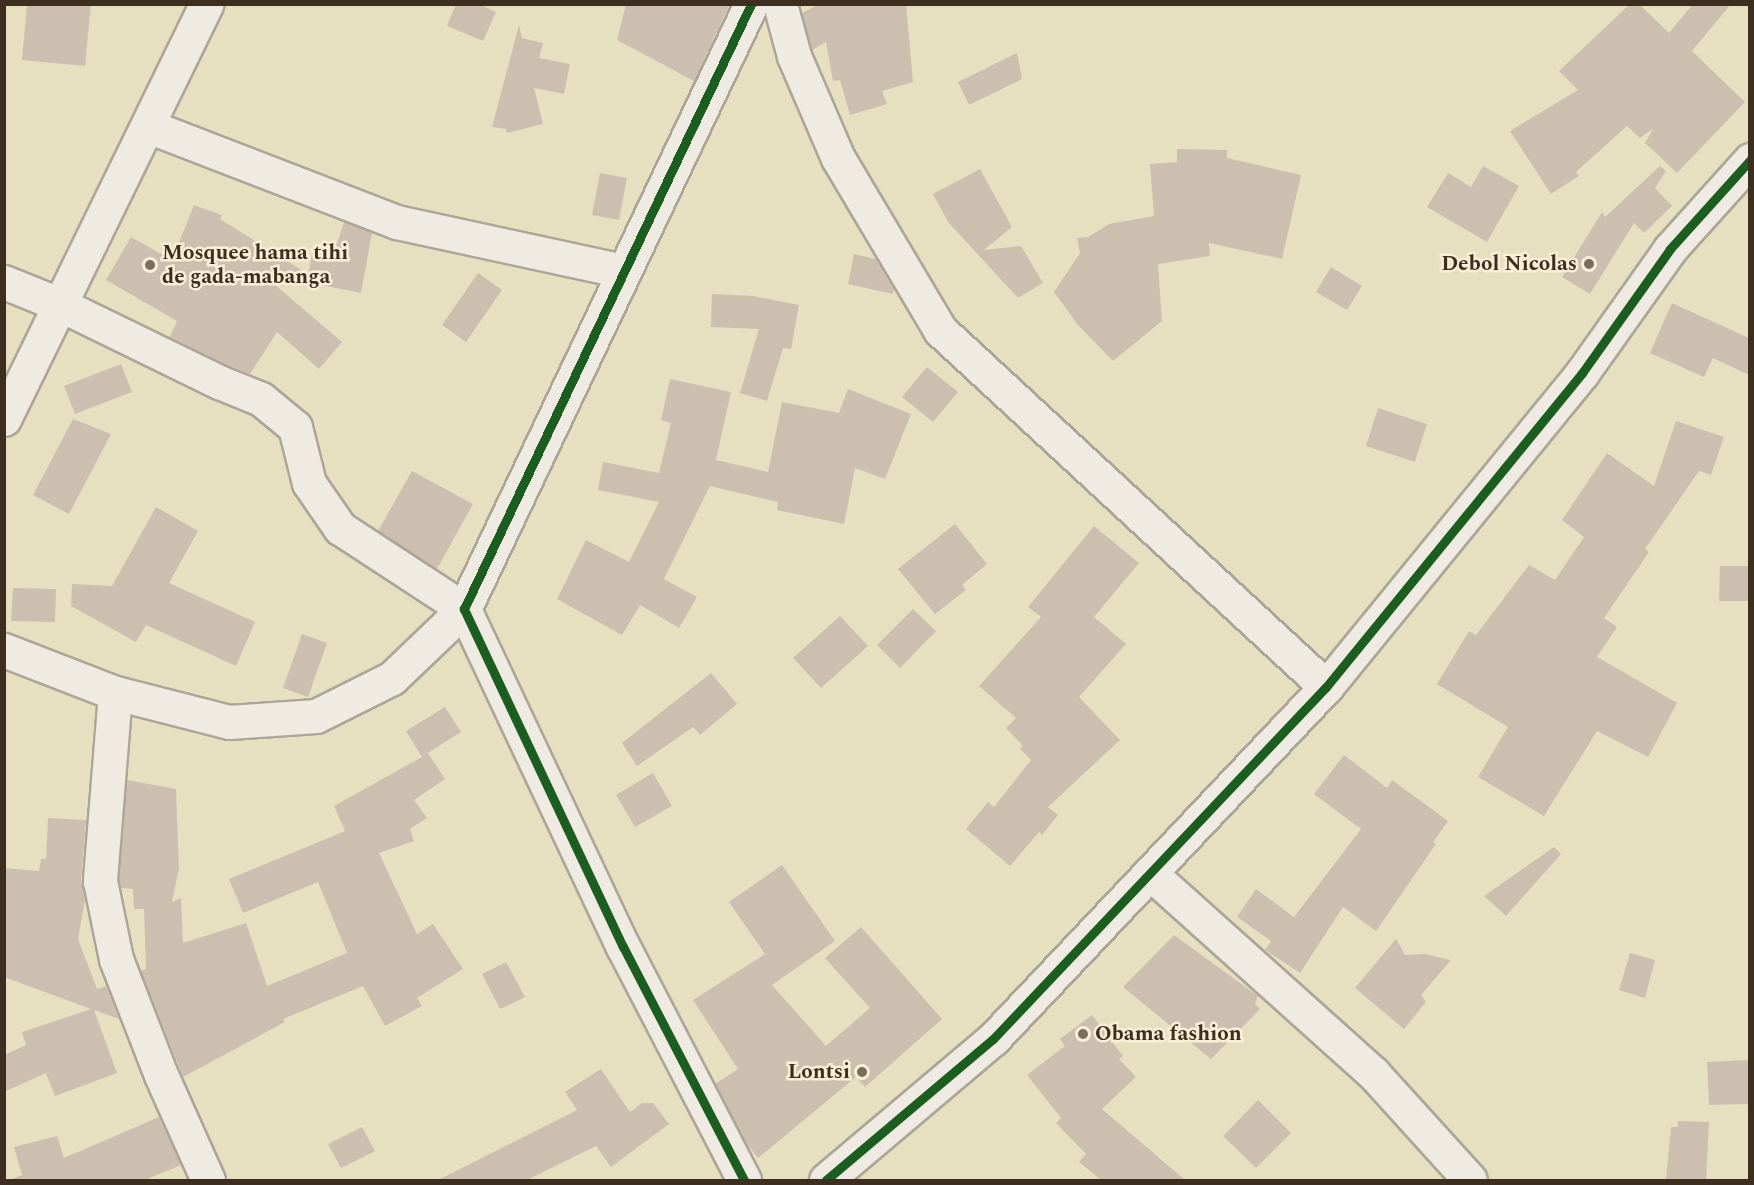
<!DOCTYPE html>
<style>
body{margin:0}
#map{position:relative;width:1754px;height:1185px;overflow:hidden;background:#e7e1d0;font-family:Spectral,serif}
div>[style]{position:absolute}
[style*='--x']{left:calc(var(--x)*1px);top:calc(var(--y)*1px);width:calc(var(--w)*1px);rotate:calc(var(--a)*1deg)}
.farmland>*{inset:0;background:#e7e0c0}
.building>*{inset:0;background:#ccbfb0}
.roads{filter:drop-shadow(2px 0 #ada698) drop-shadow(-2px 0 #ada698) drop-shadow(0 2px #ada698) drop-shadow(0 -2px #ada698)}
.street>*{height:33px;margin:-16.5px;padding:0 16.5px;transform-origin:16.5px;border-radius:16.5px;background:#f0ebe2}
.secondary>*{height:33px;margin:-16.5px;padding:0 16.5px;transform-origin:16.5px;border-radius:16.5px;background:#f0ebe2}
.cycleway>*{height:9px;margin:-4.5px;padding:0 4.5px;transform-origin:4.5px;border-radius:4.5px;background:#1b5e20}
.dots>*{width:16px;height:16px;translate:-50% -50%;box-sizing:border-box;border:3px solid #f8efd7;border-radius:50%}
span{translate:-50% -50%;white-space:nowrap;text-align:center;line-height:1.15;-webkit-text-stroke:5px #f8efd7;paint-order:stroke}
.poi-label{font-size:21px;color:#3e2e1f;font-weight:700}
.left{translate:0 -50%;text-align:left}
.right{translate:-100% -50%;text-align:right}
.frame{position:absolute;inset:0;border:6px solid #3e2e1f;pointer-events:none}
</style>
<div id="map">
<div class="farmland">
<i style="clip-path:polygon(5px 5px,1749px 5px,1749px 1180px,5px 1180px)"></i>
</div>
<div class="building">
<i style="clip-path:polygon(27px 4px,91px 4px,85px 66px,22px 60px)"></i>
<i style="clip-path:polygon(456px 4px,479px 4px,496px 12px,483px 41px,447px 26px)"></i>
<i style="clip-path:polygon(626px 4px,730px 4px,694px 81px,617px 40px)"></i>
<i style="clip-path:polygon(819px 4px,906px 4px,913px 82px,882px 91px,887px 104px,850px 115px,840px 80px,833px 81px,826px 42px,812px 50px,802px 13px)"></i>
<i style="clip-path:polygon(1630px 4px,1639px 4px,1669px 33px,1693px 4px,1731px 4px,1692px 51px,1745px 102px,1677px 173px,1645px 143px,1653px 129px,1640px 138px,1627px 126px,1576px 172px,1579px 176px,1551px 194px,1510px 131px,1578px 90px,1559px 71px)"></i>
<i style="clip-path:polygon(519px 25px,522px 38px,543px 43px,539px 58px,570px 64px,564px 94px,534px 88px,543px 124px,507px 133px,506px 129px,492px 127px)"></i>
<i style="clip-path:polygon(1017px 53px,1022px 79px,969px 105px,958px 82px)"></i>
<i style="clip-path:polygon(1177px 149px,1227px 150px,1227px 158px,1301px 175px,1282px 259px,1209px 243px,1210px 256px,1158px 264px,1162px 321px,1113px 361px,1078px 325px,1054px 292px,1080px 253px,1077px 238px,1088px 237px,1109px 224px,1154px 216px,1150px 164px,1177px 162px)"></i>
<i style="clip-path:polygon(1483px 166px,1519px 186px,1487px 242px,1427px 207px,1448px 173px,1471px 187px)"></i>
<i style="clip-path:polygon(1660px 166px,1666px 171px,1655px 188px,1672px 206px,1644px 233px,1634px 223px,1590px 294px,1562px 277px,1602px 212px,1605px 217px)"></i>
<i style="clip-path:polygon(980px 169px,1012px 227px,984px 250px,1021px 246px,1043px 283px,1018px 298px,948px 222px,933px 194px)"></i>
<i style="clip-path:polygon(600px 173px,627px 178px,619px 220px,592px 215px)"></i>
<i style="clip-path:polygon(194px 205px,222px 215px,220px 219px,308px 274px,313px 249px,334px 253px,344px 222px,372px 233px,361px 293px,261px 273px,342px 342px,319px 369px,277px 332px,250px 374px,227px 365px,170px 337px,177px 321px,106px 280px,131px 237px,172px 260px)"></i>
<i style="clip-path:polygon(854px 254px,876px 259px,894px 290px,893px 294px,848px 284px)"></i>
<i style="clip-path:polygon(1331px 267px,1362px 286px,1347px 310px,1316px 292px)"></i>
<i style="clip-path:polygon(478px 273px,502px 290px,466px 342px,442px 325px)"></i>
<i style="clip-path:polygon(712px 294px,753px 296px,799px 305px,791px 349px,783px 348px,767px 401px,740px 393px,759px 329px,711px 327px)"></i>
<i style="clip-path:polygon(1672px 303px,1749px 338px,1749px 375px,1713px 358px,1704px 377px,1650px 353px)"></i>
<i style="clip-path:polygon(121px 364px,132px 392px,75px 414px,64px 386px)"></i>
<i style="clip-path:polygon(927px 367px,958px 392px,933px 422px,902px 397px)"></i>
<i style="clip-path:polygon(670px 379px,731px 392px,716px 460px,768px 472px,782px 402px,839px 413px,848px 389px,911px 414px,885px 479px,855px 468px,844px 524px,777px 510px,778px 502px,710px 486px,664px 579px,697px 597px,679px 628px,640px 605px,622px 635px,557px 599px,586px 540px,629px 562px,659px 502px,598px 490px,603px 462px,659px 473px,671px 423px,661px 420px)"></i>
<i style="clip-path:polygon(1378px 408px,1427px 424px,1415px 462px,1366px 446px)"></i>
<i style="clip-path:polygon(73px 419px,111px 434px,69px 514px,33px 495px)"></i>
<i style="clip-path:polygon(1676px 421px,1724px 437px,1711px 475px,1699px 471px,1645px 549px,1649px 552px,1604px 618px,1617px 627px,1597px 657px,1677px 703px,1648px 757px,1597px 731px,1544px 816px,1478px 777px,1508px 727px,1437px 684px,1469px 631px,1476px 635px,1529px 565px,1555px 580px,1584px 537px,1562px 520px,1607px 453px,1654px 486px)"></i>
<i style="clip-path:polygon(412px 471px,473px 504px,437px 569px,378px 531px)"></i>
<i style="clip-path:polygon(156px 507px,198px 531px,169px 583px,255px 622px,236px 666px,146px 625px,136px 642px,71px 606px,72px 584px,112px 586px)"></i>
<i style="clip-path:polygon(955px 524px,987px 564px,962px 585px,966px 590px,935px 614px,898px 569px)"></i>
<i style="clip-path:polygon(1094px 526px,1139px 563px,1094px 617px,1126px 644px,1079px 697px,1120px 740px,1048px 807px,1058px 815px,1042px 835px,1039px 832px,1010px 866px,966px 829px,988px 802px,994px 807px,1031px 760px,1020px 749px,1023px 746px,1006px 728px,1016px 718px,979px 686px,1041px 617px,1028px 607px)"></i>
<i style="clip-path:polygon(1720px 566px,1749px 566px,1749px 601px,1719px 601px)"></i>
<i style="clip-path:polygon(13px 588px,56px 589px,55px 622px,11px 621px)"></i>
<i style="clip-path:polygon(913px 609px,936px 631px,900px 668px,877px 645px)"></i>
<i style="clip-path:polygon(840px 616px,868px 646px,821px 688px,793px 658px)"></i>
<i style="clip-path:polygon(302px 634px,327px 643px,308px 697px,283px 688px)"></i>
<i style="clip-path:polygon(711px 673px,737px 704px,700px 735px,693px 727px,637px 766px,622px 743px)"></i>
<i style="clip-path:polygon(445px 707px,461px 732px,423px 756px,428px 753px,445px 779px,414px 800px,427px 818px,410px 829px,414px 841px,379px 853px,417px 934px,433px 924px,463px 969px,417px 998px,422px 1006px,385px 1026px,363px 986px,283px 1019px,285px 1022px,183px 1077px,141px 971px,146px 969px,144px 909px,134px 909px,133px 889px,120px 888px,119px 880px,127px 780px,176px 789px,179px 868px,172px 902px,181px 898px,183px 943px,246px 923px,267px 986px,347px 953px,318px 882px,243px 913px,229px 879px,345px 831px,334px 806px,422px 757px,406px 731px)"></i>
<i style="clip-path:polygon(1344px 755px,1387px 788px,1392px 780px,1448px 821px,1433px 842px,1436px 844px,1376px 931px,1343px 907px,1300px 973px,1265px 950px,1271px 941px,1237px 917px,1256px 889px,1294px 917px,1361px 829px,1314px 794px)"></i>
<i style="clip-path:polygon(653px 773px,672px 806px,635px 827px,616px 795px)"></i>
<i style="clip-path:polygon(48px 818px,86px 820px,81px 880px,85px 900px,78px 939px,97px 989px,106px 986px,119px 1019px,94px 1010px,117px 1073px,55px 1096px,46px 1073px,4px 1092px,4px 1055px,26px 1045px,22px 1032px,91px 1009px,4px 977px,4px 868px,39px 871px,41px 859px,46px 859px)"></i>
<i style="clip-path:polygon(1554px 847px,1561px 854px,1506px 916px,1484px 896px)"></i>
<i style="clip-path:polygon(782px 865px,835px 941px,772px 985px,826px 1046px,870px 1008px,825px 958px,861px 927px,942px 1019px,865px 1087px,856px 1077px,758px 1158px,746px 1143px,715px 1084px,738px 1069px,693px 1000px,765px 954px,729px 902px)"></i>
<i style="clip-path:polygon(1174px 935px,1258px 996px,1255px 1004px,1260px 1009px,1211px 1059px,1123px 987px)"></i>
<i style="clip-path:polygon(1396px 939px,1405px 955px,1424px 954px,1451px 960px,1421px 995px,1426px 1002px,1404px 1029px,1355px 988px)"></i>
<i style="clip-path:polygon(1630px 953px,1655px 960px,1645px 998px,1619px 990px)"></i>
<i style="clip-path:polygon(506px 962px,525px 997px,500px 1009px,482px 974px)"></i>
<i style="clip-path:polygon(1092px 1015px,1123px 1056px,1119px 1059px,1136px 1077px,1102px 1109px,1185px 1180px,1101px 1180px,1079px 1162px,1086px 1154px,1056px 1123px,1061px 1118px,1027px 1075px,1065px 1046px,1060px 1039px)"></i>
<i style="clip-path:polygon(1749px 1060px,1749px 1104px,1709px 1105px,1707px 1062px)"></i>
<i style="clip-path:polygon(601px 1069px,630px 1112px,642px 1103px,653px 1103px,669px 1124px,611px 1167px,596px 1146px,527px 1180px,438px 1180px,577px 1110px,565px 1092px)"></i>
<i style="clip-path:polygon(1258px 1100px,1291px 1133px,1256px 1168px,1223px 1136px)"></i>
<i style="clip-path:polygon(159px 1117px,181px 1165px,145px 1180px,10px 1180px,22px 1175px,14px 1147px,57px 1136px,64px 1158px)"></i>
<i style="clip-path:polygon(1678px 1121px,1709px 1122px,1706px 1180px,1666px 1180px,1671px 1127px,1678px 1127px)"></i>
<i style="clip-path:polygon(362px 1127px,375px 1151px,341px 1168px,328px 1144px)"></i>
</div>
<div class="roads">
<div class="street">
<i style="--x:780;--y:4;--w:54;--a:74.9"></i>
<i style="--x:794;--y:56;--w:111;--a:66.7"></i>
<i style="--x:838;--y:158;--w:200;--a:59.3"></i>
<i style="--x:940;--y:330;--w:526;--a:42.76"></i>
<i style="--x:148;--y:126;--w:267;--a:21.1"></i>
<i style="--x:397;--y:222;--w:232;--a:12.2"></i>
<i style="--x:4;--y:282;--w:61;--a:22"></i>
<i style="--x:61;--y:305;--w:176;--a:26"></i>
<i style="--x:219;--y:382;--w:45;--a:22"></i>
<i style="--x:261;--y:399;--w:44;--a:39.5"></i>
<i style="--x:295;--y:427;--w:58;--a:76"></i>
<i style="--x:309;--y:483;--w:55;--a:55.4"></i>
<i style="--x:340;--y:528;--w:148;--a:33.2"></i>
<i style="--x:464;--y:609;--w:100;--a:136.2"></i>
<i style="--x:392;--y:678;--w:85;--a:153.4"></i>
<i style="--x:316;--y:716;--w:87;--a:176.1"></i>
<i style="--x:229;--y:722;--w:118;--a:-165.7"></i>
<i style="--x:4;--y:419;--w:462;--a:-64"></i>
<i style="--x:4;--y:650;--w:119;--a:21.2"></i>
<i style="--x:115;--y:693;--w:189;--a:94.6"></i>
<i style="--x:100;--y:881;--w:80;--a:78.4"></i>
<i style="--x:116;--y:959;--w:124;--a:68.8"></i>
<i style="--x:161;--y:1075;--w:115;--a:65.9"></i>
<i style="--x:1150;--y:873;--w:300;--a:41.9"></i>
<i style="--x:1373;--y:1073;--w:144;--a:47.8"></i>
<i style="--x:744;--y:1180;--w:263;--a:-117.4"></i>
<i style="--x:623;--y:947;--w:374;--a:-115.2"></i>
<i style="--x:464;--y:609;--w:670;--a:-64.62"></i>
</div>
<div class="secondary">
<i style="--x:826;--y:1180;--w:219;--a:-40.2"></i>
<i style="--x:993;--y:1039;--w:485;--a:-46.6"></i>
<i style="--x:1326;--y:687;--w:405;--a:-50.8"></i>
<i style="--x:1582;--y:373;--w:152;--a:-54.6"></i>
<i style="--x:1670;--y:249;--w:120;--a:-48"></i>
</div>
</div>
<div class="cycleway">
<i style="--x:744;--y:1180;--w:263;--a:-117.4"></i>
<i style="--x:623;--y:947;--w:374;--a:-115.2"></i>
<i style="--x:464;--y:609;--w:670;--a:-64.62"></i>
<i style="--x:826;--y:1180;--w:219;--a:-40.2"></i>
<i style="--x:993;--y:1039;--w:485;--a:-46.6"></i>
<i style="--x:1326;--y:687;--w:405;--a:-50.8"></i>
<i style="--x:1582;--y:373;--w:152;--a:-54.6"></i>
<i style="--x:1670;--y:249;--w:120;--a:-48"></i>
</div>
<div class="dots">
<i style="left:1589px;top:264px;background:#796d5d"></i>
<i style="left:150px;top:265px;background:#796d5d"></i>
<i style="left:1083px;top:1034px;background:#796d5d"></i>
<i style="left:862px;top:1072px;background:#796d5d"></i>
</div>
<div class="poi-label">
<span class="left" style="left:162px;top:265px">Mosquee hama tihi<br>de gada-mabanga</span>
<span class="right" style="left:1577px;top:264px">Debol Nicolas</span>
<span class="left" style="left:1095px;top:1034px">Obama fashion</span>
<span class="right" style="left:850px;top:1072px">Lontsi</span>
</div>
<div class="frame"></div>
</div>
